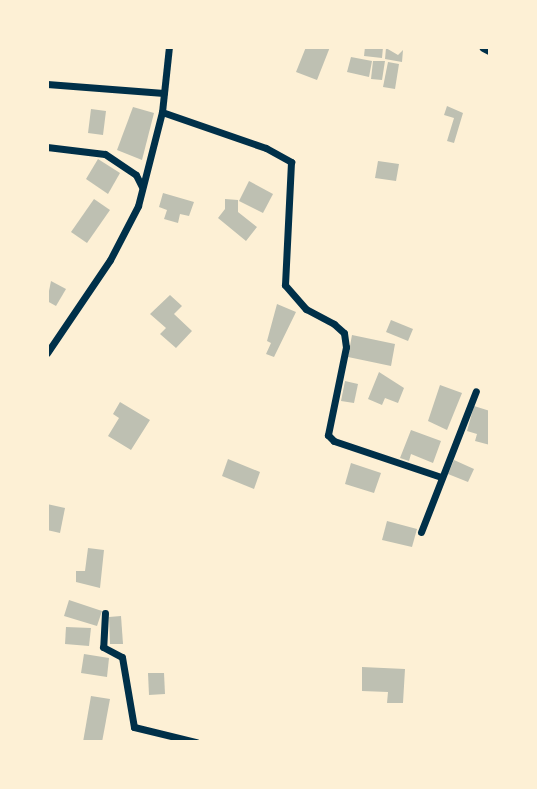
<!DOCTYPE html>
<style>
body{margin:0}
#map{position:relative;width:537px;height:789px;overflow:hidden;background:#fdf0d5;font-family:Figtree,sans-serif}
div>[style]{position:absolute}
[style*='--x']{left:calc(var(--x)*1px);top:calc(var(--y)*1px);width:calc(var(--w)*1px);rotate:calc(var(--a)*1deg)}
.building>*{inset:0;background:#bec0b2}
.minor>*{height:7px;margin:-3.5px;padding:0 3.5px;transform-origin:3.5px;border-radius:3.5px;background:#003049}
.tertiary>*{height:10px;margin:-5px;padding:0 5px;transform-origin:5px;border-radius:5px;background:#003049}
span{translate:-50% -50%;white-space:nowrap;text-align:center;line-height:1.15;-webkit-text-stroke:7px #fdf0d5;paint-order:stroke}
.frame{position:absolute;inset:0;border:49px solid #fdf0d5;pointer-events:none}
</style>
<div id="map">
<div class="building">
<i style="clip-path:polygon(306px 47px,330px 47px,317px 80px,296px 72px)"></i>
<i style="clip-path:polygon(365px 47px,383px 47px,382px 58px,364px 56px)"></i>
<i style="clip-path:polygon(386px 48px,398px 55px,403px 50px,402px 62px,385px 59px)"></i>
<i style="clip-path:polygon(351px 57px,372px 61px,369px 77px,347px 72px)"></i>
<i style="clip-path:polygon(373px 61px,385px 61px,382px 80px,371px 79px)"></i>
<i style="clip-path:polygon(388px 62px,399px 64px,395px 89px,383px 87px)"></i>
<i style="clip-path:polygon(447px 106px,463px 113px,454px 143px,447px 141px,454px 118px,444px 115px)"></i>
<i style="clip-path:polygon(133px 107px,154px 113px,142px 160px,117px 150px)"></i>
<i style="clip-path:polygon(91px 109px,106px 111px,103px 135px,88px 133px)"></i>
<i style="clip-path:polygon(98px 159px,120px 173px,108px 194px,86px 179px)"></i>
<i style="clip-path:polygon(378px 161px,399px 164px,396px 181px,375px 178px)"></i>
<i style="clip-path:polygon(249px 181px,273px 194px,263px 213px,239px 201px)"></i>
<i style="clip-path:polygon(163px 193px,194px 202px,189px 216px,180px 214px,178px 223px,164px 219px,167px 210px,159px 207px)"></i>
<i style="clip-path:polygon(94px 199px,110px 210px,87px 243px,71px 232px)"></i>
<i style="clip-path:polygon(225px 199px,238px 200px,238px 212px,257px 227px,246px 241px,218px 218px,225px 209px)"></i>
<i style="clip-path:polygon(51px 281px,66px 289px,56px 306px,47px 301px)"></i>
<i style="clip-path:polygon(170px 295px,182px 306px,174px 314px,192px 331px,176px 348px,160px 334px,166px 328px,150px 314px)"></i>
<i style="clip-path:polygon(277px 304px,296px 312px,274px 357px,266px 354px,271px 343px,267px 341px)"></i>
<i style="clip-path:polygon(391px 320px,413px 329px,408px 341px,386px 332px)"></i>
<i style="clip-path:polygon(352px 335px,395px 344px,391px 366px,348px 357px)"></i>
<i style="clip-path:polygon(379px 372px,404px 388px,398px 403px,385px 398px,382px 405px,368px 399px)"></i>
<i style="clip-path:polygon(345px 381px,358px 384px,354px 403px,341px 401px)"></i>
<i style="clip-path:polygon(440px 385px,462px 393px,447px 430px,428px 421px)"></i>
<i style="clip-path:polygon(120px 402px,150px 420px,131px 450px,108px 436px,119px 418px,113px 414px)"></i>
<i style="clip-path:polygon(474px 406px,490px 411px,490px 445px,475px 441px,477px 434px,467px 431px)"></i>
<i style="clip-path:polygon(411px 430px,441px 441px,433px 463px,411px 454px,409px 461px,400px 458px)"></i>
<i style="clip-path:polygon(228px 459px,260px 472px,254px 489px,222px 476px)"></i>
<i style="clip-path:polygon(454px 460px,474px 469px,468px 482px,448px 474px)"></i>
<i style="clip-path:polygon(351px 463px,381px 473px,374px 493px,345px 484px)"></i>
<i style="clip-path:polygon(47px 504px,65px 508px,60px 533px,47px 530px)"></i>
<i style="clip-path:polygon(387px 521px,417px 529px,412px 547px,382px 540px)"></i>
<i style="clip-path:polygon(88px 548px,104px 550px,100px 588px,76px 582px,76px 571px,85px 571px)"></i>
<i style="clip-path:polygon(69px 600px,102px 611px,97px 626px,64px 616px)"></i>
<i style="clip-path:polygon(121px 616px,123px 644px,110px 644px,109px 617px)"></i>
<i style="clip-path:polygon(66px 627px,91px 628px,89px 646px,65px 644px)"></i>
<i style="clip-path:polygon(84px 654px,109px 658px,107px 677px,81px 673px)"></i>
<i style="clip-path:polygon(362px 667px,405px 669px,403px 703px,387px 703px,388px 692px,362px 691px)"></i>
<i style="clip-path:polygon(148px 673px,164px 673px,165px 694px,149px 695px)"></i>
<i style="clip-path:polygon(91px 696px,110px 699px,102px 742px,83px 742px)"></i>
</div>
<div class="minor">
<i style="--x:47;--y:84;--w:117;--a:4.4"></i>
<i style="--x:162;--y:112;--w:110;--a:19.1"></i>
<i style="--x:266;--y:148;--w:29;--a:29"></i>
<i style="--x:291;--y:162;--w:123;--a:92.8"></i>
<i style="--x:285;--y:285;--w:32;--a:49"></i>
<i style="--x:306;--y:309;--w:32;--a:28"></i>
<i style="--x:334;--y:324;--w:13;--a:42"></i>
<i style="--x:344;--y:333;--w:14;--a:82"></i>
<i style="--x:346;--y:347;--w:90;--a:101.6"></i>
<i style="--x:328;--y:435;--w:8;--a:45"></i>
<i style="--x:334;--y:441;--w:113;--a:18.6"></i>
<i style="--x:47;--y:147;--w:58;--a:6.9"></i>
<i style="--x:105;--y:154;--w:37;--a:34"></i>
<i style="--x:136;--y:175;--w:13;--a:63"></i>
<i style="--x:47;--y:353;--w:112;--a:-55.9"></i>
<i style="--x:110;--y:260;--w:61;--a:-62.6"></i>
<i style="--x:138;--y:206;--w:97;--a:-75.7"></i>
<i style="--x:162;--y:112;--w:65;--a:-83.9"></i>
<i style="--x:421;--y:532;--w:151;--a:-68.7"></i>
<i style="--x:105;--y:613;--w:34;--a:93"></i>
<i style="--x:103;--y:647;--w:21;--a:28"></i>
<i style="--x:122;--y:657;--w:71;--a:80.3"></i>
<i style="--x:134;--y:727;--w:64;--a:13.6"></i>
</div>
<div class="tertiary">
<i style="--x:484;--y:47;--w:7;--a:27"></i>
</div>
<div class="frame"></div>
</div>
